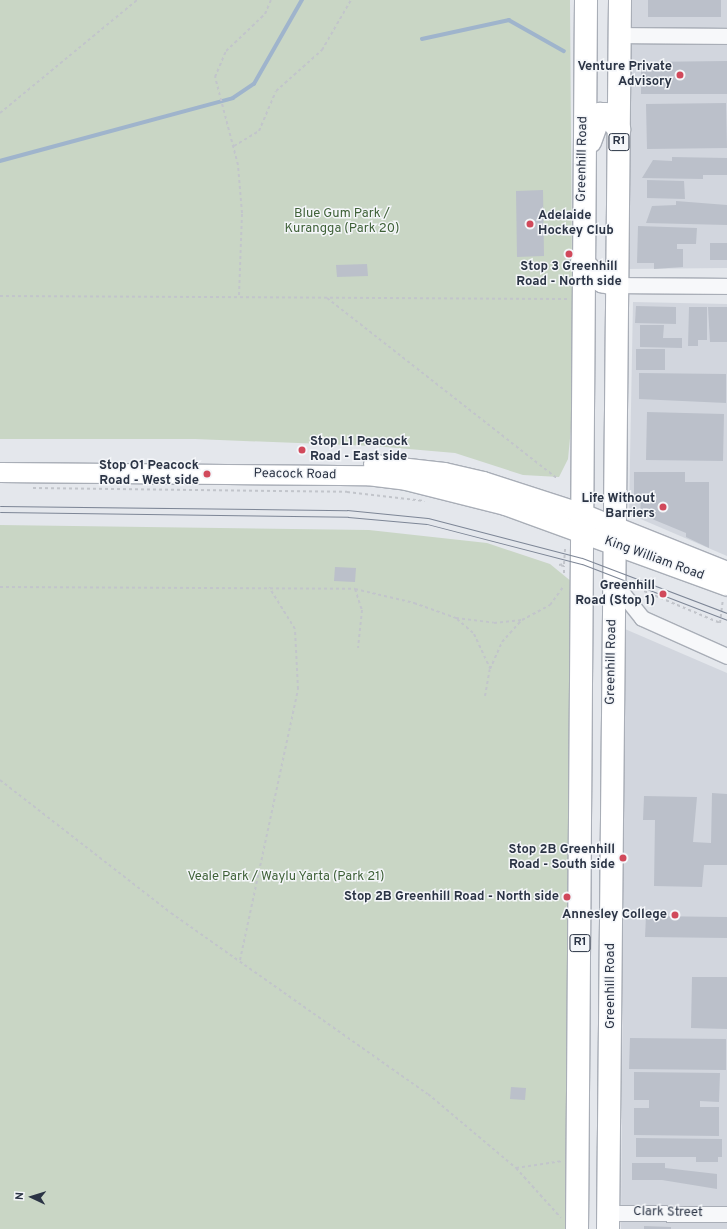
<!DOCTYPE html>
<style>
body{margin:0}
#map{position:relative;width:727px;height:1229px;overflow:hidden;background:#e4e7ec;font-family:Overpass,sans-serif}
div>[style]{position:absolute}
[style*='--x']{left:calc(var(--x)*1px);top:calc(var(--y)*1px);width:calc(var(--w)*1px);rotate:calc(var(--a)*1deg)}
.built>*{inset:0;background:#d2d6de}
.green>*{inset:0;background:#c9d6c5}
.stream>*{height:3.5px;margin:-1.75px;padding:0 1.75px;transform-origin:1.75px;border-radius:1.75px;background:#9fb4cc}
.building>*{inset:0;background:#bbc0ca}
.path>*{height:2px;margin-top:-1px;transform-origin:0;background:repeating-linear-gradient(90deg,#c2c5cb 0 3px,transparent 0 6px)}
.roads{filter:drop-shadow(1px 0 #a9aeb7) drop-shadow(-1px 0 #a9aeb7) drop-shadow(0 1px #a9aeb7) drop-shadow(0 -1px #a9aeb7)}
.minor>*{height:15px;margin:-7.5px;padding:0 7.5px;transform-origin:7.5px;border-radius:7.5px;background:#f7f8fa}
.major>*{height:19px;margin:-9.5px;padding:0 9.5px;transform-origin:9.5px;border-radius:9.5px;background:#fff}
.highway>*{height:22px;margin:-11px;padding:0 11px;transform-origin:11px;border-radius:11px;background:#fff}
.tram>*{height:1px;margin:-0.5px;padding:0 0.5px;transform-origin:0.5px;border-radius:0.5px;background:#7d8696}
.dots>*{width:11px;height:11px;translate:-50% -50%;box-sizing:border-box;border:2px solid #f4f6f9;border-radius:50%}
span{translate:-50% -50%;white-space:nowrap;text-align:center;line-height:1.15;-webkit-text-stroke:3px #f4f6f9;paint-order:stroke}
.shield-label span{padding:1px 3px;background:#f4f6f9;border:1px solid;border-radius:3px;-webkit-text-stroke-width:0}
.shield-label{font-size:12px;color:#2b3445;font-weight:700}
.poi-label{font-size:13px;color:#2b3445;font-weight:700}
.right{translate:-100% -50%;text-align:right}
.left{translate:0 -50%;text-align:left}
.street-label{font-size:13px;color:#2b3445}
.park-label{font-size:13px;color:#3f6138}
.north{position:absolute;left:12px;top:1177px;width:40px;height:40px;-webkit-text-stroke:3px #f4f6f9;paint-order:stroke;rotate:274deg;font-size:11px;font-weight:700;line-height:16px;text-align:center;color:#2b3445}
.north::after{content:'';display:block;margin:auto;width:14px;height:18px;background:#2b3445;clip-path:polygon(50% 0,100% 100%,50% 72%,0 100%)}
</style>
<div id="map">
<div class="built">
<i style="clip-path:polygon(630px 0,727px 0,727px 268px,624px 269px)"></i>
<i style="clip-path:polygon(633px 302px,727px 304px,727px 556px,629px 514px)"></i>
<i style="clip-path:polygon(625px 629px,727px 673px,727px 1229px,621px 1229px)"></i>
</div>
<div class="green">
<i style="clip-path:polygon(0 0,570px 0,573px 407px,568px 459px,559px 477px,523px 475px,455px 453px,374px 446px,195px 439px,0 439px)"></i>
<i style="clip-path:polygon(0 525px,369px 530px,487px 543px,550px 564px,572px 582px,568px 1229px,0 1229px)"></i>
</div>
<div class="stream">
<i style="--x:422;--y:39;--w:89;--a:-12.3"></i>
<i style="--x:509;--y:20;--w:63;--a:29.4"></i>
<i style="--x:0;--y:161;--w:241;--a:-15.1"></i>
<i style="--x:233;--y:98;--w:25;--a:-34"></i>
<i style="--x:254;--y:84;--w:97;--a:-60.3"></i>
</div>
<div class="building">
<i style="clip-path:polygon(648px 0,721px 0,721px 17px,648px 17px)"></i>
<i style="clip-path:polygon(727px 61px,727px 94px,641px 94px,641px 62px)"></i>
<i style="clip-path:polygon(726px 103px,727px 148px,647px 149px,646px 104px)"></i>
<i style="clip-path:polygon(672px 157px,727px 158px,727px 175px,703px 175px,703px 179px,642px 178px,653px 160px,672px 161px)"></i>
<i style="clip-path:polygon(647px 180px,684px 181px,685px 199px,647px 198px)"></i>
<i style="clip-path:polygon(543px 190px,544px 256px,517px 257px,516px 191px)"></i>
<i style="clip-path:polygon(676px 201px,727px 205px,727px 225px,646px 223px,652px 206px,676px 205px)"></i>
<i style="clip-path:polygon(638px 226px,697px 228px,696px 244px,677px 244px,677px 249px,683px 249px,683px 267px,654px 269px,654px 263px,637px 263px)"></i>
<i style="clip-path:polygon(710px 243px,727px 243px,727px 260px,710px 260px)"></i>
<i style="clip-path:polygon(367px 264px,368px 276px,337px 277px,336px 265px)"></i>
<i style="clip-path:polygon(636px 306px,676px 307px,676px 324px,635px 323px)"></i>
<i style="clip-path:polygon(689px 307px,707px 307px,707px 340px,698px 340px,698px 346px,688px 346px)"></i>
<i style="clip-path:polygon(708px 307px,727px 307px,727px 342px,710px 342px)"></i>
<i style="clip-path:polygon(640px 325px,664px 325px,663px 338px,682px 338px,682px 348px,640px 347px)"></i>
<i style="clip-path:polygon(636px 349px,665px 349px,665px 370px,636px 370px)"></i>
<i style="clip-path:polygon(639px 373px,726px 374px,726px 403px,639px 399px)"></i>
<i style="clip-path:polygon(647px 412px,724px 414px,723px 461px,646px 460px)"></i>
<i style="clip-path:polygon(634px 472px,685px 472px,685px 482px,709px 482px,709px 548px,686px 537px,686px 533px,640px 514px,641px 500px,634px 500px)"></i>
<i style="clip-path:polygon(335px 567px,356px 568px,355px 582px,334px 581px)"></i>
<i style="clip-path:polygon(712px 793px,727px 794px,727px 865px,704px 865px,702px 887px,654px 886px,655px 820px,643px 820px,644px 796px,697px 797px,693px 842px,711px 843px)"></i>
<i style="clip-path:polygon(646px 916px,727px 917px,727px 938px,645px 937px)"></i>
<i style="clip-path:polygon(692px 977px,727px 977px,727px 1029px,691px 1028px)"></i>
<i style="clip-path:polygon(630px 1038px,726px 1039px,726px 1070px,629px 1069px)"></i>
<i style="clip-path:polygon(634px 1072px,720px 1073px,719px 1102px,700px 1101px,700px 1107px,719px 1107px,719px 1136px,634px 1135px,634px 1108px,649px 1108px,649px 1100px,634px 1100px)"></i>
<i style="clip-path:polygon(511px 1087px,526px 1088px,525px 1100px,510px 1099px)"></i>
<i style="clip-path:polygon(636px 1138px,722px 1139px,722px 1157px,718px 1157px,718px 1162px,696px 1162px,696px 1157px,636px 1157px)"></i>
<i style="clip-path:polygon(632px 1163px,665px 1163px,665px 1168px,717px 1174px,717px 1189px,662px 1180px,632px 1180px)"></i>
<i style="clip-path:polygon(644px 1226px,671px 1227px,671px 1229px,644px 1229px)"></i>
</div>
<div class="path">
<i style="--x:0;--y:113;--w:178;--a:-39.5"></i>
<i style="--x:234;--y:146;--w:29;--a:-31"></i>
<i style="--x:259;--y:131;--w:43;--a:-67"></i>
<i style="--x:276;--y:91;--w:62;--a:-41.7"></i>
<i style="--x:322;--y:50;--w:58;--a:-59.9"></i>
<i style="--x:239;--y:295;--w:82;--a:-87.9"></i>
<i style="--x:242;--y:213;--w:48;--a:-94.8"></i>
<i style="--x:238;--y:165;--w:91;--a:-104.6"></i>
<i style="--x:215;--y:77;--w:28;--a:-67"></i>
<i style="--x:226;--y:51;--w:54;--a:-43.5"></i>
<i style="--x:265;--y:14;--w:15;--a:-67"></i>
<i style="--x:0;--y:296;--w:569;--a:0.3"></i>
<i style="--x:327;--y:298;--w:293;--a:38.1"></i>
<i style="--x:33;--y:488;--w:314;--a:0.7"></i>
<i style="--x:347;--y:492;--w:78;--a:6.7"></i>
<i style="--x:564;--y:573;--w:7;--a:-90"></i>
<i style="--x:564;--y:566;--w:5;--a:-169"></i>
<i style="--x:559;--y:565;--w:5;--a:-11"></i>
<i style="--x:564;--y:564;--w:15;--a:-86"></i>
<i style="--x:0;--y:587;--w:355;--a:0.3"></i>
<i style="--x:355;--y:589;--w:61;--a:13.3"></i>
<i style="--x:414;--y:603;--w:45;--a:19.7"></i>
<i style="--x:456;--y:618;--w:38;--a:7"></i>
<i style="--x:494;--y:623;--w:28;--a:-6"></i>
<i style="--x:522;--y:620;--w:32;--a:-28"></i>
<i style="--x:550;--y:605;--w:24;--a:-54"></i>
<i style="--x:355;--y:589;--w:22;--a:72"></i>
<i style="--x:362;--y:610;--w:38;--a:96"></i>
<i style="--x:644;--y:591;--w:82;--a:22.8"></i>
<i style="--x:720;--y:623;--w:24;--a:-83"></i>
<i style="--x:457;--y:619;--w:23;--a:41"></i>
<i style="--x:474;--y:634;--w:38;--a:65"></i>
<i style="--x:485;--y:696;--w:27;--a:-80"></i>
<i style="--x:490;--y:669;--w:30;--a:-66"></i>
<i style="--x:502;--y:642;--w:30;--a:-48"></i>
<i style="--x:0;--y:780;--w:217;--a:37.9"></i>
<i style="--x:171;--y:913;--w:314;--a:35.2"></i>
<i style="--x:428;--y:1094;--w:115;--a:40.1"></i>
<i style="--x:516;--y:1168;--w:47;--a:-8.7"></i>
<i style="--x:240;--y:960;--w:277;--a:-77.9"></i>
<i style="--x:298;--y:689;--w:60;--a:-92.9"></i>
<i style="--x:295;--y:629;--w:49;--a:-121.8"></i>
<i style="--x:516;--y:1168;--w:67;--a:48"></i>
</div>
<div class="roads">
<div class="minor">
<i style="--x:620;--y:35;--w:107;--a:0.5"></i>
<i style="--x:618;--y:285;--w:109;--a:0.5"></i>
<i style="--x:615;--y:584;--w:43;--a:51.5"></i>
<i style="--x:642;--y:618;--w:93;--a:24.1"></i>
<i style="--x:608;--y:1213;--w:119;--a:0.5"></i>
</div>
<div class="major">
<i style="--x:373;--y:464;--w:71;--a:6.4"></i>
<i style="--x:444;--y:472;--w:40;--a:13"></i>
<i style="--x:483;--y:481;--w:104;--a:17.9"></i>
<i style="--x:582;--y:513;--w:156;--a:21.8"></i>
<i style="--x:0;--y:472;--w:367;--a:0.5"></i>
<i style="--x:367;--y:475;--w:39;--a:7"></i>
<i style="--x:406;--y:480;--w:102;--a:14.2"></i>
<i style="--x:505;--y:505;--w:236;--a:20"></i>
</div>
<div class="highway">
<i style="--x:590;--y:142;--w:30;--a:-70"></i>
<i style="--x:600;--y:114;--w:5;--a:0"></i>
<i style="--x:605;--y:114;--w:21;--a:47"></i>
<i style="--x:582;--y:262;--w:28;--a:44"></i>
<i style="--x:602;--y:281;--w:16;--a:14"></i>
<i style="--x:577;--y:1229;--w:1229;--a:-89.58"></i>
<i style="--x:608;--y:1229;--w:1229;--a:-89.44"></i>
</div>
</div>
<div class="tram">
<i style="--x:0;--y:506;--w:347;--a:0.7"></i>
<i style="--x:347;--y:510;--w:81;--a:5.6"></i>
<i style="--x:428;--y:518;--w:159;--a:14.6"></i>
<i style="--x:582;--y:558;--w:155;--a:20.8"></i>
<i style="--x:0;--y:512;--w:348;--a:0.8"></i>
<i style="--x:348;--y:517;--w:79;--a:5.1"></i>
<i style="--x:427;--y:524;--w:160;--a:14.5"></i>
<i style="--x:582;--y:564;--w:155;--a:21.1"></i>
</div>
<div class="dots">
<i style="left:680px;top:75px;background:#d1495b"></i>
<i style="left:530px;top:224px;background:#d1495b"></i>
<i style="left:569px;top:254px;background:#d1495b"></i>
<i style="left:302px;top:450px;background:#d1495b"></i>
<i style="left:207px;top:474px;background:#d1495b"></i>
<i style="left:663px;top:507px;background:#d1495b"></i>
<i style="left:663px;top:594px;background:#d1495b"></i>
<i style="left:623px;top:858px;background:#d1495b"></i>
<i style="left:567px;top:897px;background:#d1495b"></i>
<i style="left:675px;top:915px;background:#d1495b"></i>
</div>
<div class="shield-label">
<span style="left:619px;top:142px">R1</span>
<span style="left:580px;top:943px">R1</span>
</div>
<div class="poi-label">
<span class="right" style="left:672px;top:75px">Venture Private<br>Advisory</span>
<span class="left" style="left:538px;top:224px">Adelaide<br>Hockey Club</span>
<span style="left:569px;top:275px">Stop 3 Greenhill<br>Road - North side</span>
<span class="left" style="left:310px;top:450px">Stop L1 Peacock<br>Road - East side</span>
<span class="right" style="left:199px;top:474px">Stop O1 Peacock<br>Road - West side</span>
<span class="right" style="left:655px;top:507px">Life Without<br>Barriers</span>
<span class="right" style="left:655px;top:594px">Greenhill<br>Road (Stop 1)</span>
<span class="right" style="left:615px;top:858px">Stop 2B Greenhill<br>Road - South side</span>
<span class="right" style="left:559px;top:897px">Stop 2B Greenhill Road - North side</span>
<span class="right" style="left:667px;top:915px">Annesley College</span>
</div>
<div class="street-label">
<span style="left:583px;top:159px;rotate:-89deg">Greenhill Road</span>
<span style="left:295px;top:475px;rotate:1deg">Peacock Road</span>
<span style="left:654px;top:559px;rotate:20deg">King William Road</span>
<span style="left:612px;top:662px;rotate:-89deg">Greenhill Road</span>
<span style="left:611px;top:986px;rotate:-90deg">Greenhill Road</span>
<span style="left:668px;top:1213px;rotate:1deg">Clark Street</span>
</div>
<div class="park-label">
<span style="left:342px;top:222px">Blue Gum Park /<br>Kurangga (Park 20)</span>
<span style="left:286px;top:877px">Veale Park / Waylu Yarta (Park 21)</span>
</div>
<div class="north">N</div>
</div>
